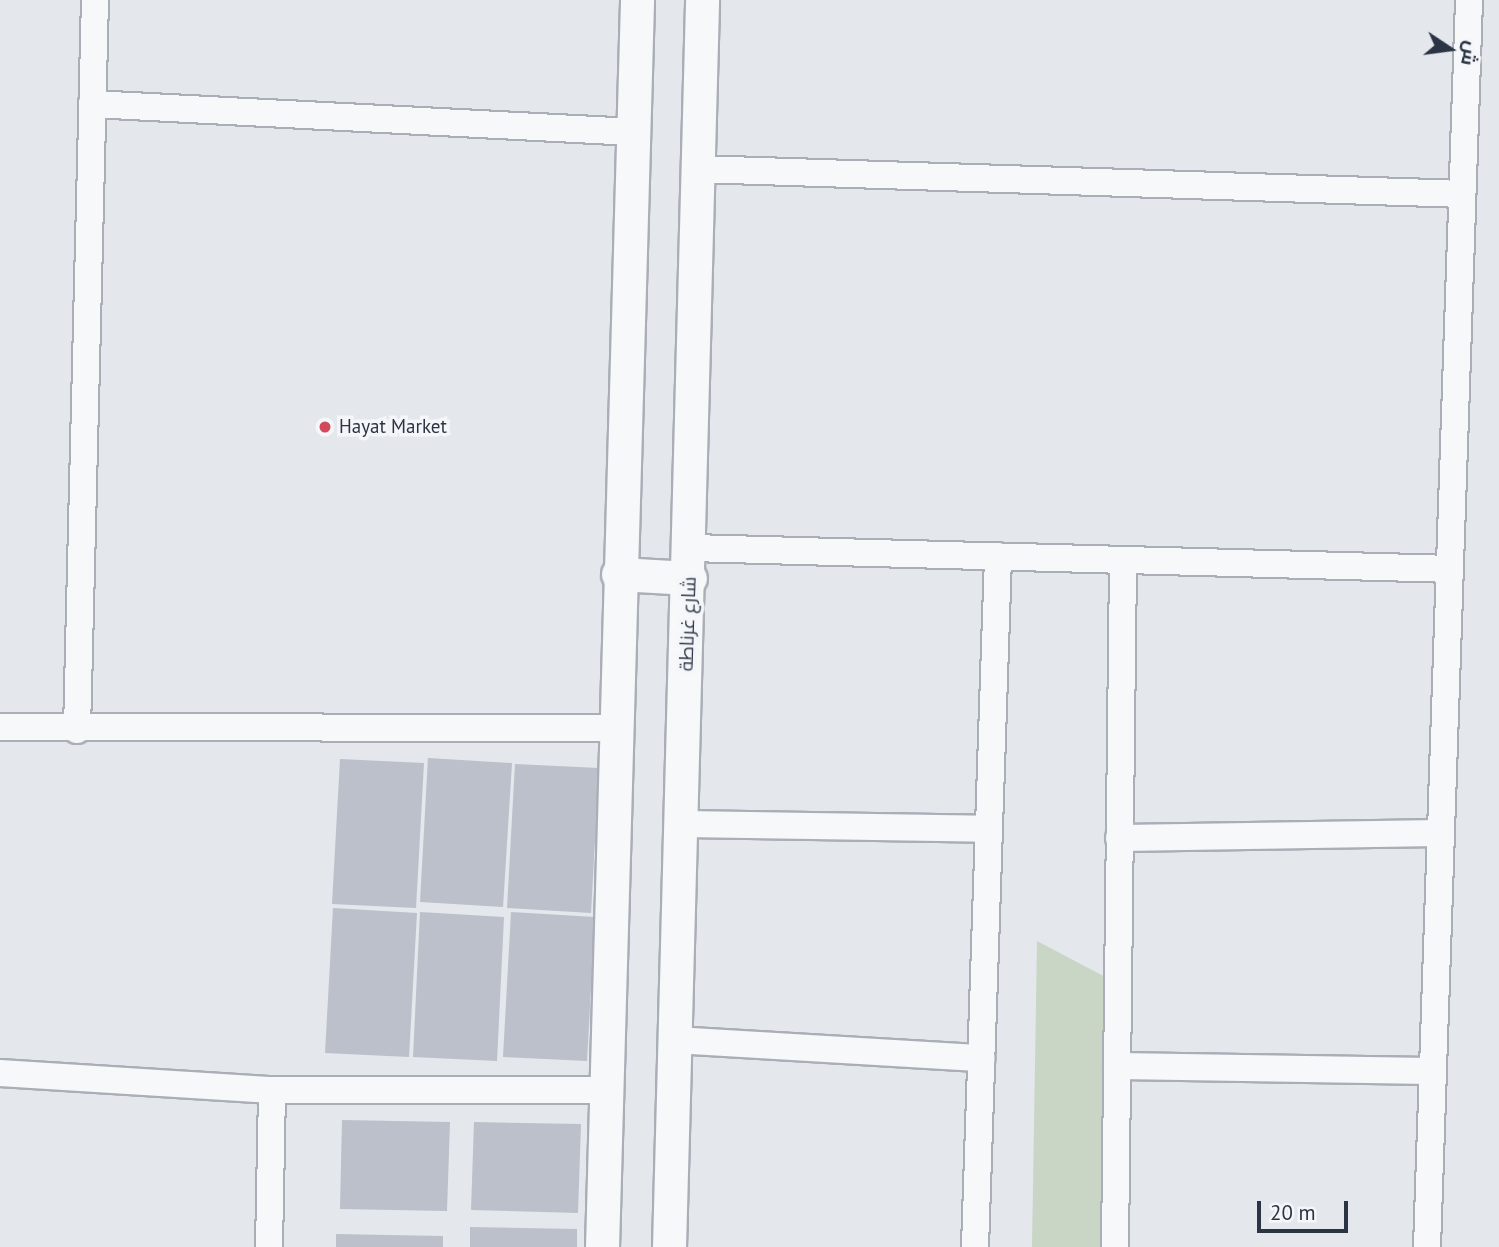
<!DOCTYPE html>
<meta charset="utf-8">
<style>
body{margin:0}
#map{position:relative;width:1499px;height:1247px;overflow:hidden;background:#e4e7ec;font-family:"PT Sans",Cairo,sans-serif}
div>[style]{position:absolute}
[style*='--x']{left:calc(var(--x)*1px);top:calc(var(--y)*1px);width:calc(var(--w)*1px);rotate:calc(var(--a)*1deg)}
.green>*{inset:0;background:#c9d6c5}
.building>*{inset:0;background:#bbc0ca}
.roads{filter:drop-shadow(2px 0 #a9aeb7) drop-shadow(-2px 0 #a9aeb7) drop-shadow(0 2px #a9aeb7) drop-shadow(0 -2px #a9aeb7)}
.minor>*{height:26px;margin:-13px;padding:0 13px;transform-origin:13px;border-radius:13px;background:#f7f8fa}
.tertiary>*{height:33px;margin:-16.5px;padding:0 16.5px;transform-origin:16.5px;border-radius:16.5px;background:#f7f8fa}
.dots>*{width:19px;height:19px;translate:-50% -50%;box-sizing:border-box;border:4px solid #f4f6f9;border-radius:50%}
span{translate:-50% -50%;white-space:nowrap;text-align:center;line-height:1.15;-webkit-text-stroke:7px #f4f6f9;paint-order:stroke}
.poi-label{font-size:19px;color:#2b3445}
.left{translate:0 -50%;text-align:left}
.street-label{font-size:19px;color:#2b3445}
.north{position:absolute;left:1415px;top:14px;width:70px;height:70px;-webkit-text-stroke:5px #f4f6f9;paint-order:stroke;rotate:103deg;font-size:19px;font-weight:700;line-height:28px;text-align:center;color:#2b3445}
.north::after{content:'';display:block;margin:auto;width:24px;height:32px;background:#2b3445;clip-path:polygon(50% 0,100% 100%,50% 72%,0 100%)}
.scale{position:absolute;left:1257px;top:1201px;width:91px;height:32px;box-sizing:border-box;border:4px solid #2b3445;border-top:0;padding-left:9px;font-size:21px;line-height:24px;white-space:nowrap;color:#2b3445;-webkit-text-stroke:5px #f4f6f9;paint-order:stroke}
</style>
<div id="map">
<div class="green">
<i style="clip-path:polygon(1037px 941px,1111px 980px,1106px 1247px,1032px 1247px)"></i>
</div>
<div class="building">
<i style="clip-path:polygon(428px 758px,512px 763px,503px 907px,420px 902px)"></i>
<i style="clip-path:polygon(340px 759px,424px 763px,416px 908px,332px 904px)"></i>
<i style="clip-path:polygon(515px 764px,599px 768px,591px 913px,507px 908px)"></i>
<i style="clip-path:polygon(333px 908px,417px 913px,409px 1057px,325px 1053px)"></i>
<i style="clip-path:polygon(420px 912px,504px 917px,497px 1061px,413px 1057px)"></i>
<i style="clip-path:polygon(511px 912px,595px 917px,587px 1061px,503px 1057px)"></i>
<i style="clip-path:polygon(342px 1120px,450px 1122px,447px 1211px,340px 1209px)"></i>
<i style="clip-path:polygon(474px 1122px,581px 1124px,578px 1213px,471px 1210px)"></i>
<i style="clip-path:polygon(470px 1227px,577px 1229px,577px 1247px,470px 1247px)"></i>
<i style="clip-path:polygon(336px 1234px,443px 1236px,443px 1247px,336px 1247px)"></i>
</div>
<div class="roads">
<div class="minor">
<i style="--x:92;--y:104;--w:542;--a:2.96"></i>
<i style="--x:698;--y:169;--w:764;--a:1.87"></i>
<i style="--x:691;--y:548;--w:759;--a:1.58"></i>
<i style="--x:0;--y:727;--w:617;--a:0.09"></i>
<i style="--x:77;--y:730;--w:730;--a:-88.59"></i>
<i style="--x:682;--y:824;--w:307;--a:0.9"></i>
<i style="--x:1119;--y:838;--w:322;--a:-0.9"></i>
<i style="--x:675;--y:1040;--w:307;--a:3.4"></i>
<i style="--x:1117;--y:1066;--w:315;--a:0.9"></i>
<i style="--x:0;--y:1073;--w:273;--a:3.6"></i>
<i style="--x:272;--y:1090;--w:336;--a:0"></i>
<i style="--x:269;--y:1247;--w:157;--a:-88.9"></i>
<i style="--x:975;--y:1247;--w:691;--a:-88.09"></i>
<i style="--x:1115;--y:1247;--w:687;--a:-89.33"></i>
<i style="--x:1427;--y:1247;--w:1248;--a:-88.07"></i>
</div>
<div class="tertiary">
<i style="--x:618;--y:574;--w:72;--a:3.2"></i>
<i style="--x:602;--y:1247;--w:1247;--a:-88.39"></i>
<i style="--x:669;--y:1247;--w:1247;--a:-88.48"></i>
</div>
</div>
<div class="dots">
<i style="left:325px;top:427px;background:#d1495b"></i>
</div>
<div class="poi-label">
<span class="left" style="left:339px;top:427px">Hayat Market</span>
</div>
<div class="street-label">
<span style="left:688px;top:624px;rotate:-88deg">شارع غرناطة</span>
</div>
<div class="north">ش</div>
<div class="scale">20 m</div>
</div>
